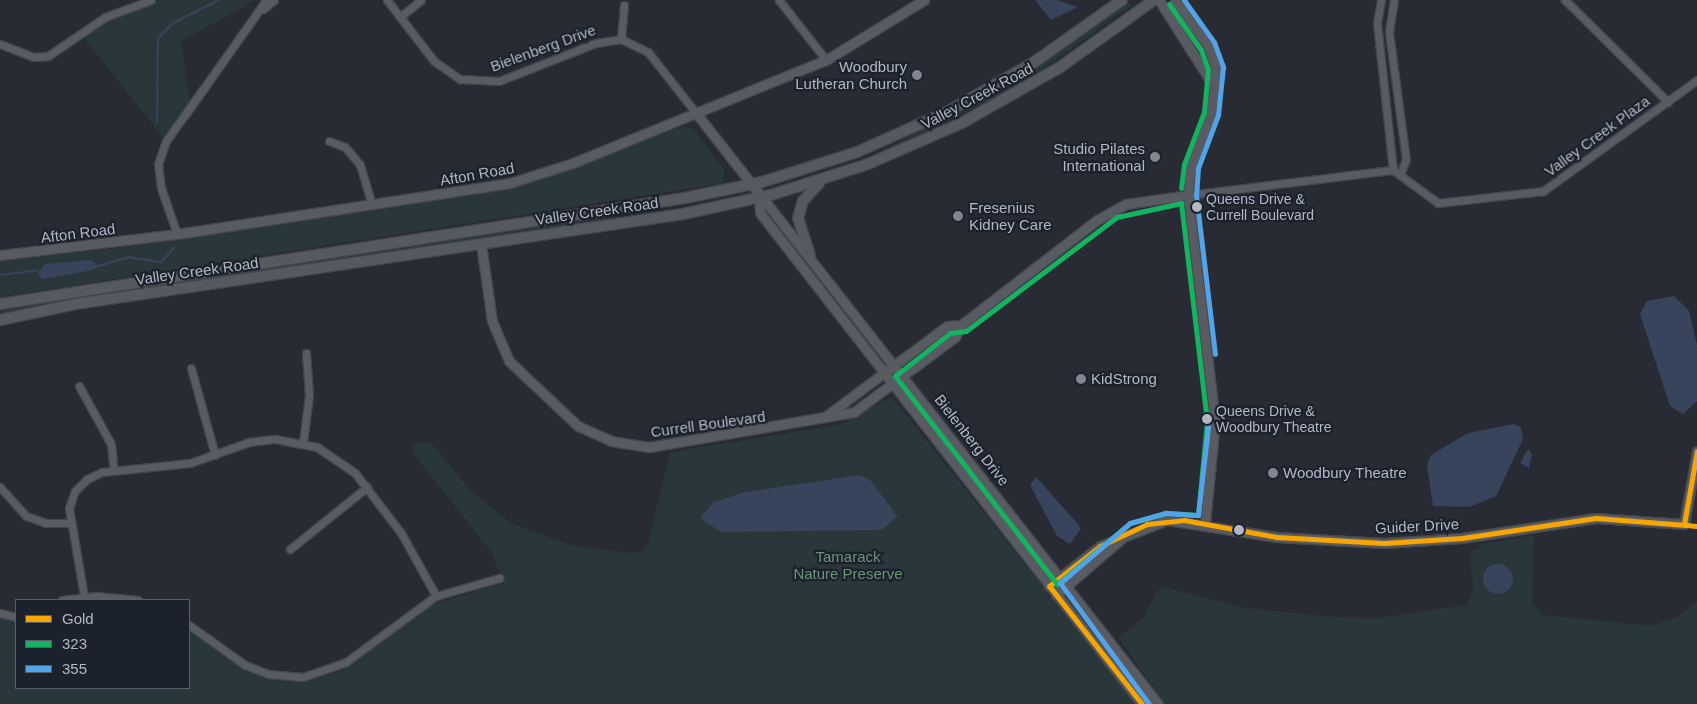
<!DOCTYPE html>
<style>
body{margin:0}
#map{position:relative;width:1697px;height:704px;overflow:hidden;background:#282b33;font-family:Helvetica,sans-serif}
div>[style]{position:absolute}
[style*='--x']{left:calc(var(--x)*1px);top:calc(var(--y)*1px);width:calc(var(--w)*1px);rotate:calc(var(--a)*1deg)}
.green>*{inset:0;background:#29373b}
.water>*{inset:0;background:#38445b}
.round{border-radius:50%}
.stream>*{height:2px;margin:-1px;padding:0 1px;transform-origin:1px;border-radius:1px;background:#38445b}
.roads{filter:drop-shadow(1px 0 #44464c) drop-shadow(-1px 0 #44464c) drop-shadow(0 1px #44464c) drop-shadow(0 -1px #44464c)}
.minor>*{height:7px;margin:-3.5px;padding:0 3.5px;transform-origin:3.5px;border-radius:3.5px;background:#585b61}
.tertiary>*{height:9px;margin:-4.5px;padding:0 4.5px;transform-origin:4.5px;border-radius:4.5px;background:#585b61}
.secondary>*{height:10px;margin:-5px;padding:0 5px;transform-origin:5px;border-radius:5px;background:#565960}
.bus-1>*{height:5px;margin:-2.5px;padding:0 2.5px;transform-origin:2.5px;border-radius:2.5px;background:#f7a600}
.bus-2>*{height:5px;margin:-2.5px;padding:0 2.5px;transform-origin:2.5px;border-radius:2.5px;background:#13b361}
.bus-3>*{height:5px;margin:-2.5px;padding:0 2.5px;transform-origin:2.5px;border-radius:2.5px;background:#53a3e8}
.dots>*{width:14px;height:14px;translate:-50% -50%;box-sizing:border-box;border:2px solid #1c222d;border-radius:50%}
span{translate:-50% -50%;white-space:nowrap;text-align:center;line-height:1.15;-webkit-text-stroke:4.5px #1c222d;paint-order:stroke}
.bus-label{font-size:14px;color:#b2b7c4}
.left{translate:0 -50%;text-align:left}
.street-label{font-size:15px;color:#b2b7c4}
.poi-label{font-size:15px;color:#b2b7c4}
.right{translate:-100% -50%;text-align:right}
.park-label{font-size:15px;color:#6c9378}
.legend{position:absolute;left:15px;top:599px;width:175px;height:90px;box-sizing:border-box;background:#1c222d;border:1px solid #585e69;margin:0;padding:6px 9px;list-style:none;font-size:15px;color:#b2b7c4}
.legend li{display:flex;align-items:center;gap:10px;height:25px}
.legend b{width:25px;border:1px solid #585e69}
</style>
<div id="map">
<div class="green">
<i style="clip-path:polygon(151px 0,256px 0,181px 41px,190px 103px,166px 141px,81px 34px)"></i>
<i style="clip-path:polygon(1128px 1px,1131px 6px,1015px 89px,867px 159px,1000px 89px)"></i>
<i style="clip-path:polygon(683px 126px,693px 129px,724px 170px,723px 183px,0 297px,0 261px,116px 248px,499px 191px,557px 175px)"></i>
<i style="clip-path:polygon(647px 209px,586px 223px,0 314px,0 309px)"></i>
<i style="clip-path:polygon(892px 397px,1136px 704px,0 704px,0 619px,16px 622px,16px 688px,189px 688px,189px 632px,247px 672px,277px 681px,304px 682px,344px 670px,434px 604px,504px 583px,492px 553px,414px 454px,412px 446px,418px 442px,431px 443px,471px 491px,512px 524px,571px 545px,630px 553px,642px 551px,648px 543px,670px 452px,838px 425px)"></i>
<i style="clip-path:polygon(1534px 535px,1532px 602px,1542px 615px,1651px 626px,1677px 617px,1697px 601px,1697px 704px,1164px 704px,1119px 638px,1144px 617px,1157px 591px,1164px 587px,1245px 608px,1335px 617px,1378px 618px,1467px 605px,1473px 589px,1470px 551px,1484px 546px,1471px 546px)"></i>
</div>
<div class="water">
<i style="clip-path:polygon(1035px 0,1056px 0,1078px 7px,1051px 20px)"></i>
<i style="clip-path:polygon(91px 260px,99px 266px,93px 270px,43px 279px,38px 274px,45px 264px)"></i>
<i style="clip-path:polygon(1674px 296px,1689px 311px,1697px 345px,1697px 401px,1683px 414px,1670px 406px,1640px 314px,1647px 301px)"></i>
<i style="clip-path:polygon(1514px 424px,1521px 428px,1523px 439px,1496px 496px,1469px 507px,1433px 506px,1427px 465px,1431px 455px,1468px 433px)"></i>
<i style="clip-path:polygon(1528px 449px,1532px 454px,1529px 468px,1520px 463px)"></i>
<i style="clip-path:polygon(861px 475px,871px 481px,897px 516px,882px 530px,721px 532px,700px 518px,714px 502px,745px 492px)"></i>
<i style="clip-path:polygon(1036px 477px,1078px 524px,1081px 529px,1070px 544px,1057px 536px,1030px 485px)"></i>
<i class="round" style="left:1483px;top:564px;width:30px;height:30px"></i>
</div>
<div class="stream">
<i style="--x:157;--y:122;--w:84;--a:-89.3"></i>
<i style="--x:158;--y:38;--w:21;--a:-45"></i>
<i style="--x:173;--y:23;--w:51;--a:-26.6"></i>
<i style="--x:99;--y:266;--w:30;--a:-17"></i>
<i style="--x:128;--y:257;--w:33;--a:9"></i>
<i style="--x:161;--y:262;--w:19;--a:-47"></i>
<i style="--x:0;--y:275;--w:38;--a:-7"></i>
</div>
<div class="roads">
<div class="minor">
<i style="--x:387;--y:0;--w:77;--a:52.4"></i>
<i style="--x:434;--y:61;--w:32;--a:35"></i>
<i style="--x:460;--y:79;--w:39;--a:3"></i>
<i style="--x:499;--y:81;--w:104;--a:-21.4"></i>
<i style="--x:596;--y:43;--w:25;--a:-9"></i>
<i style="--x:621;--y:39;--w:30;--a:26"></i>
<i style="--x:648;--y:52;--w:78;--a:51.8"></i>
<i style="--x:779;--y:0;--w:76;--a:51.9"></i>
<i style="--x:1381;--y:0;--w:23;--a:100"></i>
<i style="--x:1377;--y:23;--w:148;--a:83.8"></i>
<i style="--x:1394;--y:0;--w:32;--a:99"></i>
<i style="--x:1389;--y:32;--w:128;--a:82.4"></i>
<i style="--x:1406;--y:159;--w:17;--a:111"></i>
<i style="--x:1565;--y:0;--w:145;--a:44.7"></i>
<i style="--x:263;--y:9;--w:14;--a:-39"></i>
<i style="--x:400;--y:17;--w:27;--a:-39"></i>
<i style="--x:621;--y:39;--w:34;--a:-85"></i>
<i style="--x:0;--y:44;--w:36;--a:21"></i>
<i style="--x:34;--y:57;--w:14;--a:-4"></i>
<i style="--x:48;--y:56;--w:69;--a:-34.4"></i>
<i style="--x:105;--y:17;--w:49;--a:-20.3"></i>
<i style="--x:185;--y:115;--w:141;--a:-54.8"></i>
<i style="--x:329;--y:141;--w:17;--a:21"></i>
<i style="--x:345;--y:147;--w:23;--a:50"></i>
<i style="--x:360;--y:165;--w:42;--a:73.3"></i>
<i style="--x:1393;--y:170;--w:56;--a:36.3"></i>
<i style="--x:1438;--y:203;--w:106;--a:-6.5"></i>
<i style="--x:1543;--y:191;--w:190;--a:-35.8"></i>
<i style="--x:1188;--y:195;--w:207;--a:-7"></i>
<i style="--x:177;--y:234;--w:49;--a:-109.2"></i>
<i style="--x:161;--y:188;--w:24;--a:-97"></i>
<i style="--x:158;--y:164;--w:24;--a:-71"></i>
<i style="--x:166;--y:141;--w:64;--a:-54.6"></i>
<i style="--x:191;--y:368;--w:90;--a:74.6"></i>
<i style="--x:79;--y:386;--w:66;--a:61.1"></i>
<i style="--x:111;--y:444;--w:27;--a:84"></i>
<i style="--x:303;--y:442;--w:47;--a:-82.7"></i>
<i style="--x:309;--y:395;--w:42;--a:-94.1"></i>
<i style="--x:0;--y:487;--w:39;--a:48"></i>
<i style="--x:26;--y:516;--w:21;--a:19"></i>
<i style="--x:46;--y:523;--w:23;--a:0"></i>
<i style="--x:290;--y:549;--w:99;--a:-38.8"></i>
<i style="--x:84;--y:596;--w:89;--a:-99.7"></i>
<i style="--x:69;--y:508;--w:18;--a:-71"></i>
<i style="--x:75;--y:491;--w:17;--a:-45"></i>
<i style="--x:87;--y:479;--w:17;--a:-25"></i>
<i style="--x:102;--y:472;--w:88;--a:-5.8"></i>
<i style="--x:190;--y:463;--w:63;--a:-19.6"></i>
<i style="--x:249;--y:442;--w:26;--a:-7"></i>
<i style="--x:275;--y:439;--w:43;--a:10.8"></i>
<i style="--x:317;--y:447;--w:46;--a:34.4"></i>
<i style="--x:355;--y:473;--w:76;--a:52.5"></i>
<i style="--x:401;--y:533;--w:72;--a:60.9"></i>
<i style="--x:62;--y:600;--w:34;--a:-7"></i>
<i style="--x:96;--y:596;--w:42;--a:5.4"></i>
<i style="--x:0;--y:613;--w:16;--a:14"></i>
<i style="--x:189;--y:625;--w:69;--a:35.5"></i>
<i style="--x:245;--y:665;--w:25;--a:21"></i>
<i style="--x:268;--y:674;--w:35;--a:5"></i>
<i style="--x:303;--y:677;--w:46;--a:-19.2"></i>
<i style="--x:346;--y:662;--w:112;--a:-36.3"></i>
<i style="--x:436;--y:596;--w:66;--a:-15.9"></i>
</div>
<div class="tertiary">
<i style="--x:1159;--y:0;--w:97;--a:57.6"></i>
<i style="--x:1175;--y:0;--w:57;--a:54.3"></i>
<i style="--x:1208;--y:46;--w:23;--a:70"></i>
<i style="--x:1216;--y:68;--w:46;--a:96.2"></i>
<i style="--x:1211;--y:114;--w:56;--a:111"></i>
<i style="--x:1191;--y:166;--w:29;--a:96"></i>
<i style="--x:1188;--y:195;--w:228;--a:83.2"></i>
<i style="--x:1215;--y:421;--w:102;--a:95.6"></i>
<i style="--x:696;--y:113;--w:750;--a:51.98"></i>
<i style="--x:759;--y:198;--w:15;--a:86"></i>
<i style="--x:760;--y:213;--w:622;--a:52.12"></i>
<i style="--x:481;--y:244;--w:78;--a:81.9"></i>
<i style="--x:492;--y:321;--w:43;--a:67"></i>
<i style="--x:509;--y:361;--w:95;--a:43.3"></i>
<i style="--x:578;--y:426;--w:36;--a:24"></i>
<i style="--x:611;--y:441;--w:38;--a:9"></i>
<i style="--x:649;--y:447;--w:208;--a:-9.7"></i>
<i style="--x:854;--y:412;--w:126;--a:-36.6"></i>
<i style="--x:955;--y:337;--w:13;--a:-63"></i>
<i style="--x:961;--y:325;--w:172;--a:-37.7"></i>
<i style="--x:1097;--y:220;--w:33;--a:-29"></i>
<i style="--x:1126;--y:204;--w:63;--a:-8.3"></i>
<i style="--x:0;--y:255;--w:178;--a:-6.8"></i>
<i style="--x:177;--y:234;--w:337;--a:-8.7"></i>
<i style="--x:510;--y:183;--w:66;--a:-17.6"></i>
<i style="--x:573;--y:163;--w:273;--a:-22.2"></i>
<i style="--x:826;--y:60;--w:115;--a:-31.5"></i>
<i style="--x:826;--y:416;--w:151;--a:-36.6"></i>
<i style="--x:947;--y:326;--w:14;--a:-4"></i>
<i style="--x:1049;--y:586;--w:65;--a:-38.1"></i>
<i style="--x:1100;--y:546;--w:72;--a:-21.2"></i>
<i style="--x:1167;--y:520;--w:111;--a:8.8"></i>
<i style="--x:1277;--y:537;--w:107;--a:3.2"></i>
<i style="--x:1384;--y:543;--w:78;--a:-3.7"></i>
<i style="--x:1462;--y:538;--w:135;--a:-8.5"></i>
<i style="--x:1596;--y:518;--w:88;--a:3.9"></i>
<i style="--x:1684;--y:524;--w:74;--a:-79.9"></i>
<i style="--x:1056;--y:595;--w:86;--a:-40.7"></i>
</div>
<div class="secondary">
<i style="--x:810;--y:255;--w:39;--a:-108"></i>
<i style="--x:798;--y:218;--w:18;--a:-74"></i>
<i style="--x:803;--y:201;--w:24;--a:-48"></i>
<i style="--x:0;--y:304;--w:693;--a:-8.8"></i>
<i style="--x:685;--y:198;--w:79;--a:-11.7"></i>
<i style="--x:762;--y:182;--w:100;--a:-17.5"></i>
<i style="--x:857;--y:152;--w:98;--a:-24"></i>
<i style="--x:947;--y:112;--w:99;--a:-29.7"></i>
<i style="--x:1033;--y:63;--w:109;--a:-35.3"></i>
<i style="--x:0;--y:320;--w:77;--a:-12"></i>
<i style="--x:75;--y:304;--w:615;--a:-8.42"></i>
<i style="--x:683;--y:214;--w:90;--a:-12.2"></i>
<i style="--x:771;--y:195;--w:102;--a:-17.7"></i>
<i style="--x:868;--y:164;--w:103;--a:-23.6"></i>
<i style="--x:962;--y:123;--w:112;--a:-29.6"></i>
<i style="--x:1059;--y:68;--w:117;--a:-35.6"></i>
</div>
</div>
<div class="bus-1">
<i style="--x:1684;--y:524;--w:74;--a:-79.9"></i>
<i style="--x:1142;--y:704;--w:150;--a:-128.2"></i>
<i style="--x:1049;--y:586;--w:65;--a:-38.1"></i>
<i style="--x:1100;--y:546;--w:52;--a:-25.1"></i>
<i style="--x:1147;--y:524;--w:37;--a:-6"></i>
<i style="--x:1184;--y:520;--w:95;--a:10.4"></i>
<i style="--x:1277;--y:537;--w:107;--a:3.2"></i>
<i style="--x:1384;--y:543;--w:78;--a:-3.7"></i>
<i style="--x:1462;--y:538;--w:135;--a:-8.5"></i>
<i style="--x:1596;--y:518;--w:101;--a:4.5"></i>
</div>
<div class="bus-2">
<i style="--x:1169;--y:4;--w:56;--a:55.2"></i>
<i style="--x:1201;--y:50;--w:20;--a:70"></i>
<i style="--x:1208;--y:69;--w:43;--a:95.3"></i>
<i style="--x:1204;--y:112;--w:56;--a:111"></i>
<i style="--x:1184;--y:164;--w:24;--a:97"></i>
<i style="--x:1181;--y:203;--w:220;--a:83.2"></i>
<i style="--x:1207;--y:421;--w:94;--a:95.5"></i>
<i style="--x:1198;--y:515;--w:32;--a:-176"></i>
<i style="--x:1166;--y:513;--w:37;--a:164"></i>
<i style="--x:1130;--y:523;--w:95;--a:140.1"></i>
<i style="--x:1057;--y:584;--w:264;--a:-127.9"></i>
<i style="--x:895;--y:376;--w:70;--a:-38"></i>
<i style="--x:950;--y:333;--w:16;--a:-7"></i>
<i style="--x:966;--y:331;--w:189;--a:-37.1"></i>
<i style="--x:1117;--y:217;--w:66;--a:-12.3"></i>
</div>
<div class="bus-3">
<i style="--x:1184;--y:0;--w:52;--a:54.5"></i>
<i style="--x:1214;--y:42;--w:27;--a:70"></i>
<i style="--x:1223;--y:67;--w:48;--a:95.9"></i>
<i style="--x:1218;--y:115;--w:57;--a:110.7"></i>
<i style="--x:1198;--y:168;--w:27;--a:94"></i>
<i style="--x:1196;--y:195;--w:160;--a:83.2"></i>
<i style="--x:1149;--y:704;--w:150;--a:-126.3"></i>
<i style="--x:1060;--y:583;--w:92;--a:-40.6"></i>
<i style="--x:1130;--y:523;--w:37;--a:-16"></i>
<i style="--x:1166;--y:513;--w:32;--a:4"></i>
<i style="--x:1198;--y:515;--w:89;--a:-83.5"></i>
</div>
<div class="dots">
<i style="left:917px;top:75px;background:#828691"></i>
<i style="left:1155px;top:157px;background:#828691"></i>
<i style="left:1197px;top:207px;background:#b2b7c4"></i>
<i style="left:958px;top:216px;background:#828691"></i>
<i style="left:1081px;top:379px;background:#828691"></i>
<i style="left:1207px;top:419px;background:#b2b7c4"></i>
<i style="left:1273px;top:473px;background:#828691"></i>
<i style="left:1239px;top:530px;background:#b2b7c4"></i>
</div>
<div class="bus-label">
<span class="left" style="left:1206px;top:207px">Queens Drive &amp;<br>Currell Boulevard</span>
<span class="left" style="left:1216px;top:419px">Queens Drive &amp;<br>Woodbury Theatre</span>
</div>
<div class="street-label">
<span style="left:543px;top:48px;rotate:-20deg">Bielenberg Drive</span>
<span style="left:977px;top:96px;rotate:-28deg">Valley Creek Road</span>
<span style="left:1597px;top:136px;rotate:-36deg">Valley Creek Plaza</span>
<span style="left:477px;top:174px;rotate:-10deg">Afton Road</span>
<span style="left:597px;top:211px;rotate:-8deg">Valley Creek Road</span>
<span style="left:78px;top:233px;rotate:-7deg">Afton Road</span>
<span style="left:197px;top:271px;rotate:-8deg">Valley Creek Road</span>
<span style="left:708px;top:424px;rotate:-8deg">Currell Boulevard</span>
<span style="left:972px;top:440px;rotate:52deg">Bielenberg Drive</span>
<span style="left:1417px;top:526px;rotate:-3deg">Guider Drive</span>
</div>
<div class="poi-label">
<span class="right" style="left:907px;top:75px">Woodbury<br>Lutheran Church</span>
<span class="right" style="left:1145px;top:157px">Studio Pilates<br>International</span>
<span class="left" style="left:969px;top:216px">Fresenius<br>Kidney Care</span>
<span class="left" style="left:1091px;top:379px">KidStrong</span>
<span class="left" style="left:1283px;top:473px">Woodbury Theatre</span>
</div>
<div class="park-label">
<span style="left:848px;top:565px">Tamarack<br>Nature Preserve</span>
</div>
<ul class="legend">
<li><b style="height:6px;background:#f7a600"></b>Gold</li>
<li><b style="height:6px;background:#13b361"></b>323</li>
<li><b style="height:6px;background:#53a3e8"></b>355</li>
</ul>
</div>
